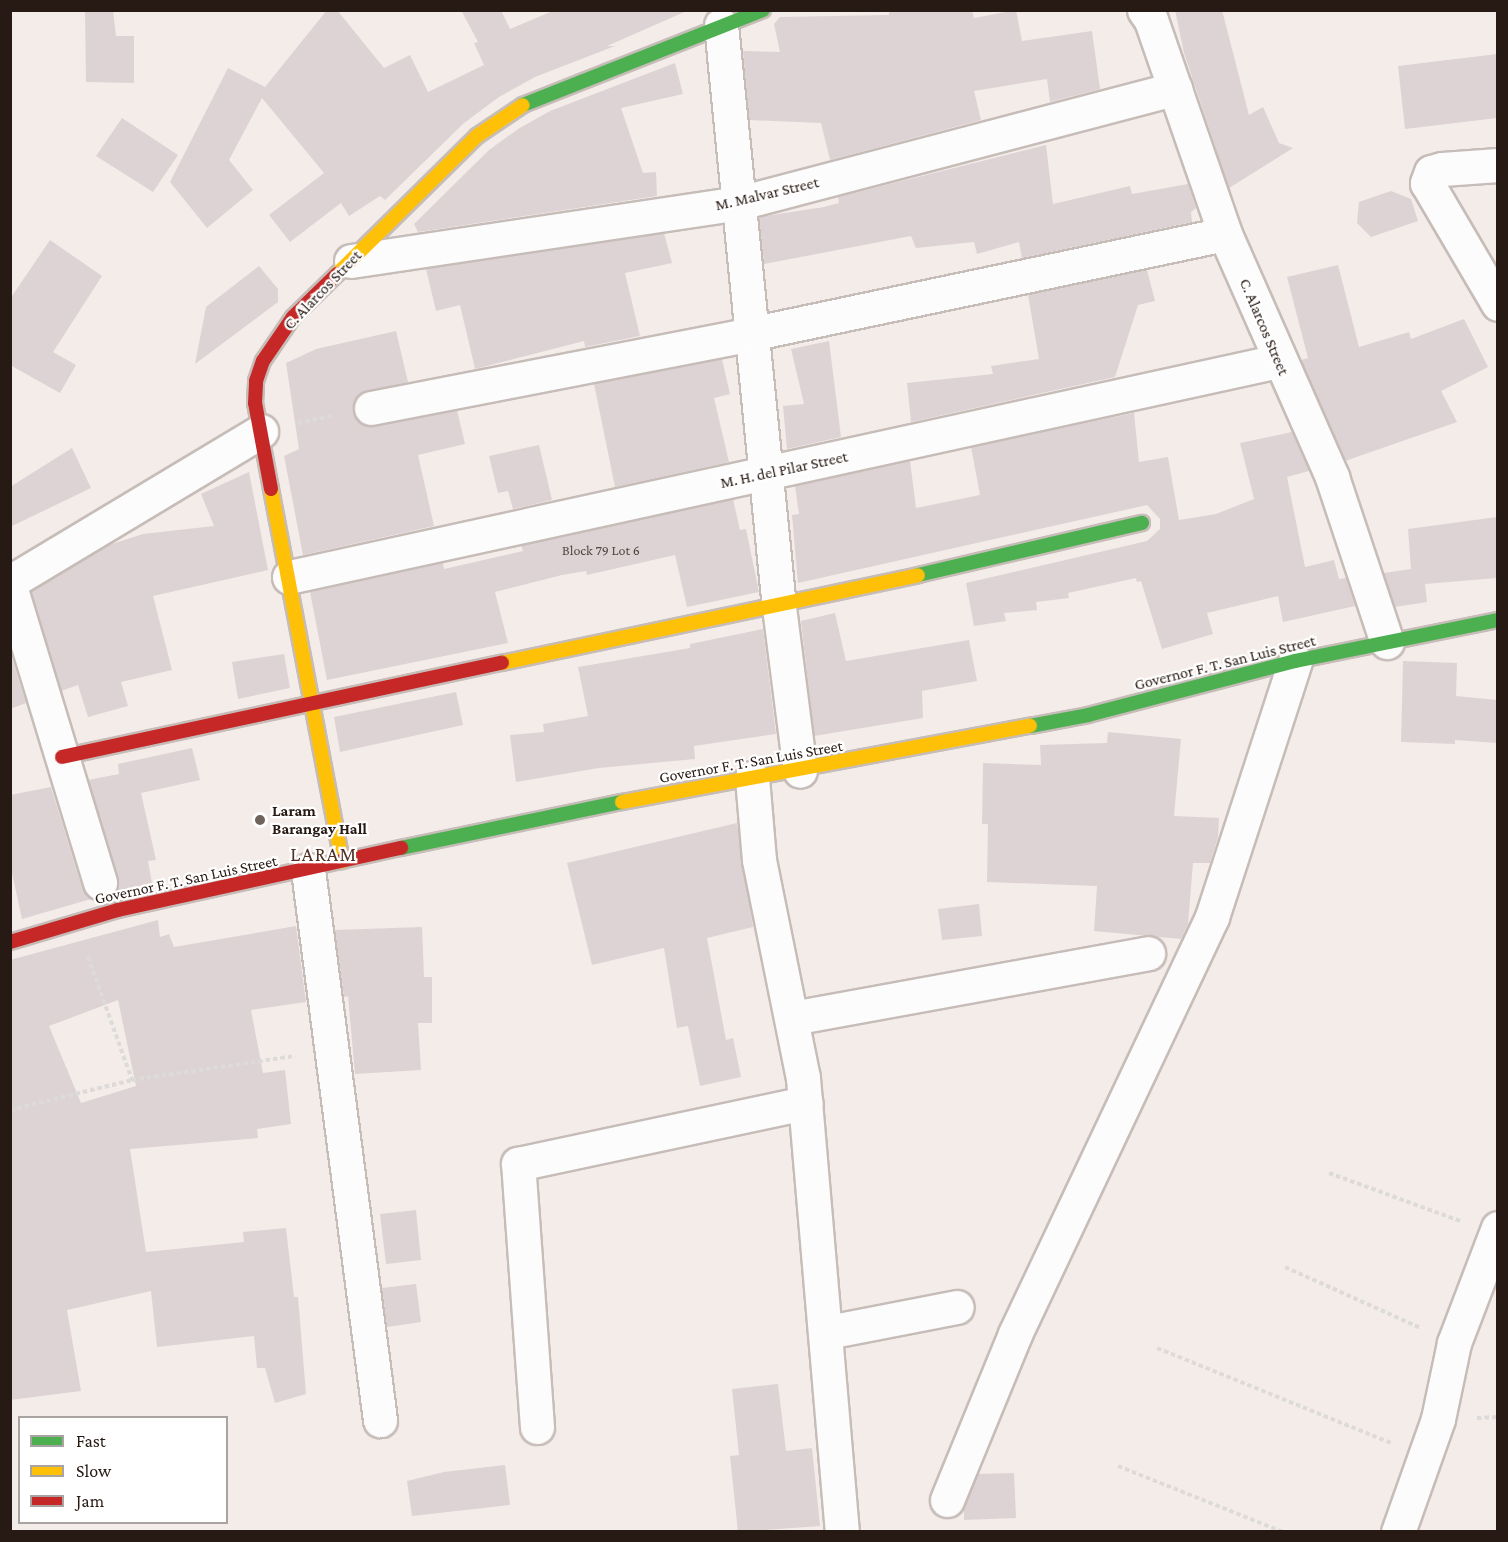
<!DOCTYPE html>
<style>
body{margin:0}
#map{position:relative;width:1508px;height:1542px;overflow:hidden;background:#f4ece8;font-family:"Crimson Pro",serif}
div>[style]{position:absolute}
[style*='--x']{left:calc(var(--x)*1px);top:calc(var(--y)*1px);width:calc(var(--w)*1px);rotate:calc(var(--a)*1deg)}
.building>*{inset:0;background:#ddd3d4}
.path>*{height:4px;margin-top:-2px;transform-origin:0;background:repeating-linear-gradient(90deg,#dddada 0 4.5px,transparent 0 7.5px)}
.roads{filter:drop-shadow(2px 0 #c6bcb8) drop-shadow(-2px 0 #c6bcb8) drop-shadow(0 2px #c6bcb8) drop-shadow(0 -2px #c6bcb8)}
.street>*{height:33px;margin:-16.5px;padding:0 16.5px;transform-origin:16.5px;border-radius:16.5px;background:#fdfcfc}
.fast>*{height:14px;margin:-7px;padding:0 7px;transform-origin:7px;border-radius:7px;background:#4caf50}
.slow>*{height:14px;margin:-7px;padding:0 7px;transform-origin:7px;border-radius:7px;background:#ffc107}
.jam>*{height:14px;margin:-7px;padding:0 7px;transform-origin:7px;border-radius:7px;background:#c62828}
.dots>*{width:16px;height:16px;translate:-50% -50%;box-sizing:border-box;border:3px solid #fff;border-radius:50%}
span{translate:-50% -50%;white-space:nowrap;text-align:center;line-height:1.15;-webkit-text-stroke:4.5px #fff;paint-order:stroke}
.number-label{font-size:14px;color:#544843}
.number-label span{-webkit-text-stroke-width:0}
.street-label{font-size:16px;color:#271913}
.poi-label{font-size:16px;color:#271913;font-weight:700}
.left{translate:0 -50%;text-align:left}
.quarter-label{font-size:20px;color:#503225;letter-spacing:1.5px}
.frame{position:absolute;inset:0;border:12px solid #271913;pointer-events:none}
.legend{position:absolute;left:18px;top:1416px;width:210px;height:108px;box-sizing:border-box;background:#fff;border:2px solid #a9a3a1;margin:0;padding:8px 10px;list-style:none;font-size:18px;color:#271913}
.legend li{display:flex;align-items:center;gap:12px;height:30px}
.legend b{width:30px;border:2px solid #a9a3a1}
</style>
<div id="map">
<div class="building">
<i style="clip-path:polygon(85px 10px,113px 10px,116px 36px,134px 36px,134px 83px,86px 82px)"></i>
<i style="clip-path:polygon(327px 10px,337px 10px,384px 68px,410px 55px,428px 92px,484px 65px,474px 43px,478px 42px,461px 10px,501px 10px,510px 29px,555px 10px,689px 10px,607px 46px,615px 46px,535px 77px,499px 97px,464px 123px,385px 200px,380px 196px,349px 216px,341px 203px,290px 242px,269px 215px,324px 173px,262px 98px,229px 160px,253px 190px,207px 228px,170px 182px,228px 68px,265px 87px)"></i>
<i style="clip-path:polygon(889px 10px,972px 10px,974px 18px,1016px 10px,1022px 41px,1092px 31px,1100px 89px,1050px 102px,1047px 79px,974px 91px,981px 120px,830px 160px,821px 123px,749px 120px,743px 51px,780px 52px,774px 24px,780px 17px,889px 15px)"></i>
<i style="clip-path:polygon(1175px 10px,1222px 10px,1249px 115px,1263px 107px,1279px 143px,1293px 148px,1229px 188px,1184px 53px)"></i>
<i style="clip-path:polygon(1497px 54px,1497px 118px,1405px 129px,1398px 66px)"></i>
<i style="clip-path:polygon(675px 63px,683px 94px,621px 108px,643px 173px,656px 172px,657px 196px,418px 232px,414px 224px,489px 150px,518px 129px,550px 111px)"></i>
<i style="clip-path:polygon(122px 118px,178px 155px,153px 192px,96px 156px)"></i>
<i style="clip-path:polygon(1046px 145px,1053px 204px,1130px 186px,1132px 194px,1188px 184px,1196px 208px,1191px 212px,1192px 222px,1022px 258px,1019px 242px,977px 254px,974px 242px,916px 248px,911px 236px,764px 264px,759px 217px,824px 207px,839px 203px,838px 197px)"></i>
<i style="clip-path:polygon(1391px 191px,1411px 199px,1418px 221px,1371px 237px,1357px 223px,1359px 202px)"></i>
<i style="clip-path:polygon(664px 233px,672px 263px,625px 273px,640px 336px,585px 347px,584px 341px,475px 369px,460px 305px,436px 311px,426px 269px)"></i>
<i style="clip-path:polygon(50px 240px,102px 276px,53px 352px,76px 365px,60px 393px,10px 365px,10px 299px)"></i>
<i style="clip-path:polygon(1338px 265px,1359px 347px,1409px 332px,1411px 339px,1464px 319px,1488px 367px,1441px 391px,1457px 422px,1345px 461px,1301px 360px,1308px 358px,1287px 277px)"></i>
<i style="clip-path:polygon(259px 266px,278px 289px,278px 302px,195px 364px,206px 307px)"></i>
<i style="clip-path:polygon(1147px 270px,1155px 301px,1138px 305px,1115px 377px,911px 422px,907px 383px,993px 374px,991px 366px,1039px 359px,1028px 295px)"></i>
<i style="clip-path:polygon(396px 331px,408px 382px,359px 394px,353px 411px,357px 421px,374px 426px,457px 410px,465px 444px,418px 455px,434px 526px,303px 555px,284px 456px,299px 449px,286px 363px,316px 349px)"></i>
<i style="clip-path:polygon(829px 341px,841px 437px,787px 449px,783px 406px,804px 404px,791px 349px)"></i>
<i style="clip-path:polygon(722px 359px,730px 394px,714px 398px,729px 462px,615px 487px,594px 384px)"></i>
<i style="clip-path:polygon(1134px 413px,1139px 462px,1168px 457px,1179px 520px,1216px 514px,1254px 499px,1240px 443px,1292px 432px,1309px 471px,1287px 477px,1305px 567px,1334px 560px,1339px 579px,1346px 578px,1355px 606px,1283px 622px,1278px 596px,1207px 613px,1213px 634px,1162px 649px,1141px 581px,1137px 582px,1136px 578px,1068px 593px,1069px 598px,1036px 602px,1037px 610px,1004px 613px,1006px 621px,974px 626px,966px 583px,1147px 541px,1160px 529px,1160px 519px,1147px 505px,798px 583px,792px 515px,799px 514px,795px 486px,910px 461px,916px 508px,980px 495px,971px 447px)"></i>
<i style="clip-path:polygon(539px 445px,552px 500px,513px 509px,508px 491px,498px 493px,489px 456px)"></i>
<i style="clip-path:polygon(72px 448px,91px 488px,10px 527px,10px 487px)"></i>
<i style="clip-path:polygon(249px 472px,268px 570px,153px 596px,172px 670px,121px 682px,128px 706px,88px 717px,78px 685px,61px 691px,31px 591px,106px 546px,143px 534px,214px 526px,201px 494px)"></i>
<i style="clip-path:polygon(733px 499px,740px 530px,746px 529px,759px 592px,687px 607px,675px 555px,587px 575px,586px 571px,562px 575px,495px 592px,508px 643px,327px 680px,310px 592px,443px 563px,444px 569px,523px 551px,521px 545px)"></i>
<i style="clip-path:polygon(1497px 517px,1497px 578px,1425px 584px,1427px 602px,1395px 607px,1384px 573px,1411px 569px,1408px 529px)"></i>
<i style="clip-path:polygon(835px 613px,846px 661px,969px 640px,977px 681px,922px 691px,923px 718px,814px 736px,801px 621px)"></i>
<i style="clip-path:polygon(763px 629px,776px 734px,694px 746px,695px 759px,599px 768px,516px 782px,510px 735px,544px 732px,543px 724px,588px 716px,578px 667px,690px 648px,690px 644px)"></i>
<i style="clip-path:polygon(10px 652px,26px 703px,10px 709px)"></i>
<i style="clip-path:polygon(284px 654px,290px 688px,238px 699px,232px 662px)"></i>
<i style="clip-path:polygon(1403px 661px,1457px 663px,1456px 696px,1497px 700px,1497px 743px,1455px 740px,1455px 744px,1401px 742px)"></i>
<i style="clip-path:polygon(456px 692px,463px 725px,340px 752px,334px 717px)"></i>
<i style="clip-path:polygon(1108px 732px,1181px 739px,1174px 816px,1219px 818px,1218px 837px,1210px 863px,1193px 863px,1188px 924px,1181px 939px,1094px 931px,1097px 886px,987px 882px,988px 824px,982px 824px,983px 763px,1041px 765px,1040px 745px,1107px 743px)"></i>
<i style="clip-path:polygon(192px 748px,200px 780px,141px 793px,156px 860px,148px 861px,152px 883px,116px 891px,118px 878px,88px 780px,119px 774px,118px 764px)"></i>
<i style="clip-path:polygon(51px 787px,82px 888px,91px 899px,22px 919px,10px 864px,10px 795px)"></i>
<i style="clip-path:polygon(737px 823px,753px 927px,707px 938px,726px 1040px,733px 1038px,741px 1077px,700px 1086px,688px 1026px,677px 1028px,664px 948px,592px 965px,567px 863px)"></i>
<i style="clip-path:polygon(979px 904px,982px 936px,942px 940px,938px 909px)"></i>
<i style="clip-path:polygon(evenodd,158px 920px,160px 937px,169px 934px,174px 947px,296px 926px,306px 1002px,251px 1010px,263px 1073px,285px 1070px,291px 1124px,257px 1129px,258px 1138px,130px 1149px,146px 1252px,244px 1242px,243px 1232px,286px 1228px,294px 1297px,298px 1297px,306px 1394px,275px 1403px,265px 1368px,257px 1368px,254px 1336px,157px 1347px,151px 1291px,67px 1310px,81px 1391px,10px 1400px,10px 960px,158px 920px,118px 1000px,136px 1086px,81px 1103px,49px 1026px,118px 1000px)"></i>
<i style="clip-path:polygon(422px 927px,424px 977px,432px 977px,432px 1023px,418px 1023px,421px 1070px,355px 1074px,348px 996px,344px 997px,335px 930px)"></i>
<i style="clip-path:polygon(416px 1210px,421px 1260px,386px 1264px,380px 1214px)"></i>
<i style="clip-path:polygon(416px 1284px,421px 1322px,387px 1327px,382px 1288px)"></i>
<i style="clip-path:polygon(778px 1384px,786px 1451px,812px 1448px,820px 1526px,738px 1532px,730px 1456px,739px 1455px,732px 1389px)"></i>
<i style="clip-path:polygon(505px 1465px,510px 1505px,412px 1516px,407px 1481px,444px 1472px)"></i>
<i style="clip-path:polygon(1014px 1473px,1016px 1518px,964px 1520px,964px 1508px,978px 1474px)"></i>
</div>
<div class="path">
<i style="--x:298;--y:423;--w:38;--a:-12"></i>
<i style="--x:88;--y:957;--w:131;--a:70.3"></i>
<i style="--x:10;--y:1110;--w:126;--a:-13.8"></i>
<i style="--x:132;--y:1080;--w:165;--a:-8.4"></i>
<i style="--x:1329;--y:1173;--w:140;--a:20.1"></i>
<i style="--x:1285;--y:1267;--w:149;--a:24.2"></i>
<i style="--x:1157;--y:1348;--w:253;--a:22.1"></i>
<i style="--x:1477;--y:1418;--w:21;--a:-3"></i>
<i style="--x:1118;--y:1466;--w:178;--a:21.8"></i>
</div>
<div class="roads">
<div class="street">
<i style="--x:1144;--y:10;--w:12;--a:55"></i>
<i style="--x:1151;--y:20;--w:226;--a:70.9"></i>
<i style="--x:1225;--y:234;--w:266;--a:66.2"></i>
<i style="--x:1332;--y:477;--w:174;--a:71.6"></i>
<i style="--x:721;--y:25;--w:585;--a:84.31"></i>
<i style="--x:779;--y:607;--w:165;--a:82.7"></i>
<i style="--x:1498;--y:165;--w:56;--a:175.9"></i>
<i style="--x:1442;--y:169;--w:11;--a:165"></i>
<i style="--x:1431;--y:172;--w:12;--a:110"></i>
<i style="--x:1427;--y:183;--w:140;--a:59.6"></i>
<i style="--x:351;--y:261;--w:392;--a:-8.5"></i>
<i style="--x:739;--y:203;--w:451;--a:-14.7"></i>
<i style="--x:371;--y:408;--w:386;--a:-11"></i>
<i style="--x:750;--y:334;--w:485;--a:-11.9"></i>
<i style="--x:289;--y:577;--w:1012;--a:-12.32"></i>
<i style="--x:10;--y:582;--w:293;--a:-31"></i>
<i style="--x:10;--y:586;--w:310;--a:73.1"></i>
<i style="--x:752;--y:778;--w:82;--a:85.1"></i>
<i style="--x:759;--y:860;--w:222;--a:78.6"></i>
<i style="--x:803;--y:1078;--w:456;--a:85.1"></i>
<i style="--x:308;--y:870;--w:555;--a:82.54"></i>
<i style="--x:792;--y:1018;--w:362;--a:-10.3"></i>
<i style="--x:828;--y:1332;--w:131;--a:-11"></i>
<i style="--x:537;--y:1427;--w:264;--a:-94.1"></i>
<i style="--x:518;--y:1164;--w:294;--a:-12"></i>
<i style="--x:947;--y:1500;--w:179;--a:-67.7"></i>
<i style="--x:1015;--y:1334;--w:461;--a:-64.7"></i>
<i style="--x:1212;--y:917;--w:269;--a:-72"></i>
<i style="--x:1398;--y:1532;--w:120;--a:-70.5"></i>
<i style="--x:1438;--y:1419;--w:78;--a:-78.1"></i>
<i style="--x:1454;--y:1343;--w:123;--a:-69.1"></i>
</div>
<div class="fast">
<i style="--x:523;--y:105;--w:258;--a:-21.6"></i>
<i style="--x:918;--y:575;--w:230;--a:-13.1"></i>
<i style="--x:1030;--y:726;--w:59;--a:-10.7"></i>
<i style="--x:1088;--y:715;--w:214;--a:-14.6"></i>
<i style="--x:1295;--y:661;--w:207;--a:-11.4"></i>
<i style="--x:401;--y:848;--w:226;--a:-11.8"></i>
</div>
<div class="slow">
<i style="--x:337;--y:274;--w:197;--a:-44.6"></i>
<i style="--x:477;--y:136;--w:55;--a:-34"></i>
<i style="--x:271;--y:489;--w:379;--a:79.2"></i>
<i style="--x:502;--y:663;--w:425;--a:-11.9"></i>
<i style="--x:622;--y:802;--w:415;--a:-10.6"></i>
</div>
<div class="jam">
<i style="--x:271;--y:489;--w:87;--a:-100.5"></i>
<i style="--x:255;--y:403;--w:22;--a:-87"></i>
<i style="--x:256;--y:381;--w:21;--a:-71"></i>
<i style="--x:263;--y:361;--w:53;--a:-55.7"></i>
<i style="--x:293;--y:317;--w:62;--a:-44.3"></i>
<i style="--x:62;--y:757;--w:450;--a:-12.1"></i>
<i style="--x:10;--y:942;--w:113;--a:-16.5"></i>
<i style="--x:118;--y:910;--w:290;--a:-12.4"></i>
</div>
</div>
<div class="dots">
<i style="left:260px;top:820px;background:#6f635e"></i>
</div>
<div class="number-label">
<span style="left:601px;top:550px">Block 79 Lot 6</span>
</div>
<div class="street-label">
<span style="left:767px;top:194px;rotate:-13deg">M. Malvar Street</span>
<span style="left:323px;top:290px;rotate:-46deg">C. Alarcos Street</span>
<span style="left:1264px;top:327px;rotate:67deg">C. Alarcos Street</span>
<span style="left:784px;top:470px;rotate:-12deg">M. H. del Pilar Street</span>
<span style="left:1225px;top:663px;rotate:-14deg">Governor F. T. San Luis Street</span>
<span style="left:751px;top:762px;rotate:-10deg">Governor F. T. San Luis Street</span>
<span style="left:186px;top:880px;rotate:-12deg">Governor F. T. San Luis Street</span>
</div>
<div class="poi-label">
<span class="left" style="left:272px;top:820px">Laram<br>Barangay Hall</span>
</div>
<div class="quarter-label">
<span style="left:324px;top:854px">LARAM</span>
</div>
<div class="frame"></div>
<ul class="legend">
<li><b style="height:8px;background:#4caf50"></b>Fast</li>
<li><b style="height:8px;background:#ffc107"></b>Slow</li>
<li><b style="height:8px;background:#c62828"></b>Jam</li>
</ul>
</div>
